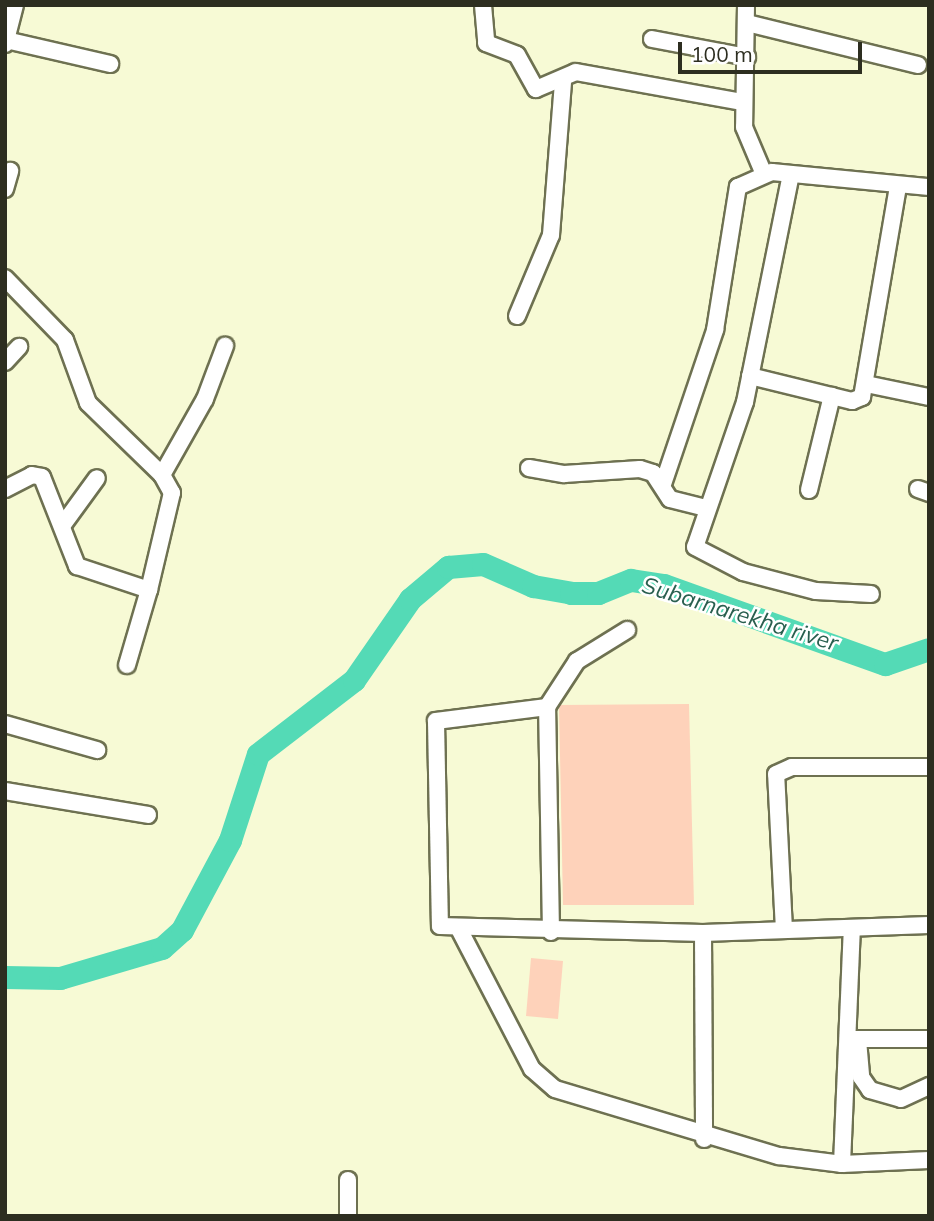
<!DOCTYPE html>
<style>
body{margin:0}
#map{position:relative;width:934px;height:1221px;overflow:hidden;background:#f7fad5;font-family:Mulish,sans-serif}
div>[style]{position:absolute}
[style*='--x']{left:calc(var(--x)*1px);top:calc(var(--y)*1px);width:calc(var(--w)*1px);rotate:calc(var(--a)*1deg)}
.green>*{inset:0;background:#fed2ba}
.river>*{height:23px;margin:-11.5px;padding:0 11.5px;transform-origin:11.5px;border-radius:11.5px;background:#54dab6}
.roads{filter:drop-shadow(2px 0 #6e7151) drop-shadow(-2px 0 #6e7151) drop-shadow(0 2px #6e7151) drop-shadow(0 -2px #6e7151)}
.minor>*{height:16px;margin:-8px;padding:0 8px;transform-origin:8px;border-radius:8px;background:#fff}
span{translate:-50% -50%;white-space:nowrap;text-align:center;line-height:1.15;-webkit-text-stroke:5px #fff;paint-order:stroke}
.water-label{font-size:23px;color:#295f4f;font-style:italic}
.frame{position:absolute;inset:0;border:7px solid #2d2e20;pointer-events:none}
.scale{position:absolute;left:678px;top:42px;width:184px;height:32px;box-sizing:border-box;border:4px solid #2d2e20;border-top:0;padding-left:9px;font-size:21px;line-height:24px;white-space:nowrap;color:#2d2e20;-webkit-text-stroke:5px #fff;paint-order:stroke}
</style>
<div id="map">
<div class="green">
<i style="clip-path:polygon(689px 704px,694px 905px,563px 905px,559px 705px)"></i>
<i style="clip-path:polygon(531px 958px,563px 961px,558px 1019px,526px 1016px)"></i>
</div>
<div class="river">
<i style="--x:5;--y:977;--w:55;--a:1"></i>
<i style="--x:60;--y:978;--w:106;--a:-16.4"></i>
<i style="--x:162;--y:948;--w:27;--a:-42"></i>
<i style="--x:182;--y:930;--w:102;--a:-61.9"></i>
<i style="--x:230;--y:840;--w:90;--a:-72"></i>
<i style="--x:258;--y:754;--w:121;--a:-37.6"></i>
<i style="--x:354;--y:680;--w:98;--a:-55.3"></i>
<i style="--x:410;--y:599;--w:50;--a:-40.1"></i>
<i style="--x:448;--y:567;--w:35;--a:-5"></i>
<i style="--x:483;--y:564;--w:55;--a:23.7"></i>
<i style="--x:533;--y:586;--w:39;--a:10"></i>
<i style="--x:571;--y:593;--w:27;--a:0"></i>
<i style="--x:598;--y:593;--w:35;--a:-22"></i>
<i style="--x:631;--y:580;--w:33;--a:9"></i>
<i style="--x:664;--y:585;--w:235;--a:19.7"></i>
<i style="--x:885;--y:664;--w:46;--a:-18.8"></i>
</div>
<div class="roads">
<div class="minor">
<i style="--x:483;--y:5;--w:38;--a:85"></i>
<i style="--x:486;--y:43;--w:33;--a:21"></i>
<i style="--x:517;--y:55;--w:39;--a:61"></i>
<i style="--x:536;--y:89;--w:43;--a:-23"></i>
<i style="--x:576;--y:72;--w:170;--a:10.2"></i>
<i style="--x:746;--y:5;--w:122;--a:90.9"></i>
<i style="--x:744;--y:127;--w:49;--a:67.1"></i>
<i style="--x:747;--y:23;--w:176;--a:13.8"></i>
<i style="--x:652;--y:39;--w:97;--a:10.7"></i>
<i style="--x:6;--y:40;--w:107;--a:13"></i>
<i style="--x:5;--y:44;--w:40;--a:-75.6"></i>
<i style="--x:791;--y:174;--w:233;--a:101.4"></i>
<i style="--x:745;--y:402;--w:153;--a:109"></i>
<i style="--x:695;--y:547;--w:54;--a:27.5"></i>
<i style="--x:743;--y:572;--w:75;--a:14.6"></i>
<i style="--x:816;--y:591;--w:55;--a:3.1"></i>
<i style="--x:5;--y:189;--w:19;--a:-74"></i>
<i style="--x:5;--y:278;--w:86;--a:45.9"></i>
<i style="--x:65;--y:340;--w:67;--a:69.9"></i>
<i style="--x:88;--y:403;--w:103;--a:44.2"></i>
<i style="--x:517;--y:316;--w:88;--a:-67.2"></i>
<i style="--x:551;--y:235;--w:154;--a:-85.5"></i>
<i style="--x:5;--y:362;--w:21;--a:-47"></i>
<i style="--x:750;--y:376;--w:105;--a:13.8"></i>
<i style="--x:852;--y:401;--w:11;--a:-22"></i>
<i style="--x:862;--y:397;--w:214;--a:-80.3"></i>
<i style="--x:866;--y:384;--w:64;--a:11.7"></i>
<i style="--x:529;--y:468;--w:36;--a:10"></i>
<i style="--x:564;--y:474;--w:76;--a:-3.8"></i>
<i style="--x:640;--y:469;--w:14;--a:17"></i>
<i style="--x:653;--y:473;--w:31;--a:57"></i>
<i style="--x:670;--y:499;--w:36;--a:14"></i>
<i style="--x:663;--y:484;--w:163;--a:-71.3"></i>
<i style="--x:715;--y:330;--w:145;--a:-80.9"></i>
<i style="--x:738;--y:187;--w:37;--a:-24"></i>
<i style="--x:772;--y:172;--w:158;--a:5.5"></i>
<i style="--x:5;--y:489;--w:30;--a:-27"></i>
<i style="--x:32;--y:475;--w:10;--a:11"></i>
<i style="--x:42;--y:477;--w:96;--a:68.5"></i>
<i style="--x:77;--y:566;--w:76;--a:18.4"></i>
<i style="--x:149;--y:590;--w:100;--a:-76.7"></i>
<i style="--x:172;--y:493;--w:21;--a:-119"></i>
<i style="--x:162;--y:475;--w:87;--a:-60.5"></i>
<i style="--x:205;--y:399;--w:57;--a:-69.3"></i>
<i style="--x:918;--y:489;--w:12;--a:20"></i>
<i style="--x:809;--y:490;--w:97;--a:-76.3"></i>
<i style="--x:62;--y:526;--w:59;--a:-53.9"></i>
<i style="--x:127;--y:665;--w:78;--a:-73.7"></i>
<i style="--x:547;--y:707;--w:112;--a:172.8"></i>
<i style="--x:436;--y:721;--w:205;--a:88.9"></i>
<i style="--x:440;--y:926;--w:263;--a:1.5"></i>
<i style="--x:703;--y:933;--w:226;--a:-2"></i>
<i style="--x:5;--y:724;--w:96;--a:15.8"></i>
<i style="--x:5;--y:791;--w:145;--a:9.5"></i>
<i style="--x:458;--y:927;--w:160;--a:62.5"></i>
<i style="--x:532;--y:1069;--w:30;--a:41"></i>
<i style="--x:555;--y:1089;--w:234;--a:16.7"></i>
<i style="--x:779;--y:1156;--w:64;--a:7.2"></i>
<i style="--x:842;--y:1164;--w:87;--a:-2.6"></i>
<i style="--x:784;--y:930;--w:156;--a:-92.9"></i>
<i style="--x:776;--y:774;--w:17;--a:-24"></i>
<i style="--x:792;--y:767;--w:137;--a:0"></i>
<i style="--x:551;--y:932;--w:225;--a:-91"></i>
<i style="--x:547;--y:707;--w:55;--a:-56.9"></i>
<i style="--x:577;--y:661;--w:59;--a:-31.8"></i>
<i style="--x:703;--y:933;--w:206;--a:89.7"></i>
<i style="--x:849;--y:1039;--w:80;--a:0"></i>
<i style="--x:858;--y:1040;--w:37;--a:85"></i>
<i style="--x:861;--y:1077;--w:16;--a:55"></i>
<i style="--x:870;--y:1090;--w:32;--a:16"></i>
<i style="--x:901;--y:1099;--w:31;--a:-25"></i>
<i style="--x:842;--y:1164;--w:235;--a:-87.6"></i>
<i style="--x:348;--y:1216;--w:36;--a:-90"></i>
</div>
</div>
<div class="water-label">
<span style="left:740px;top:614px;rotate:17deg">Subarnarekha river</span>
</div>
<div class="frame"></div>
<div class="scale">100 m</div>
</div>
